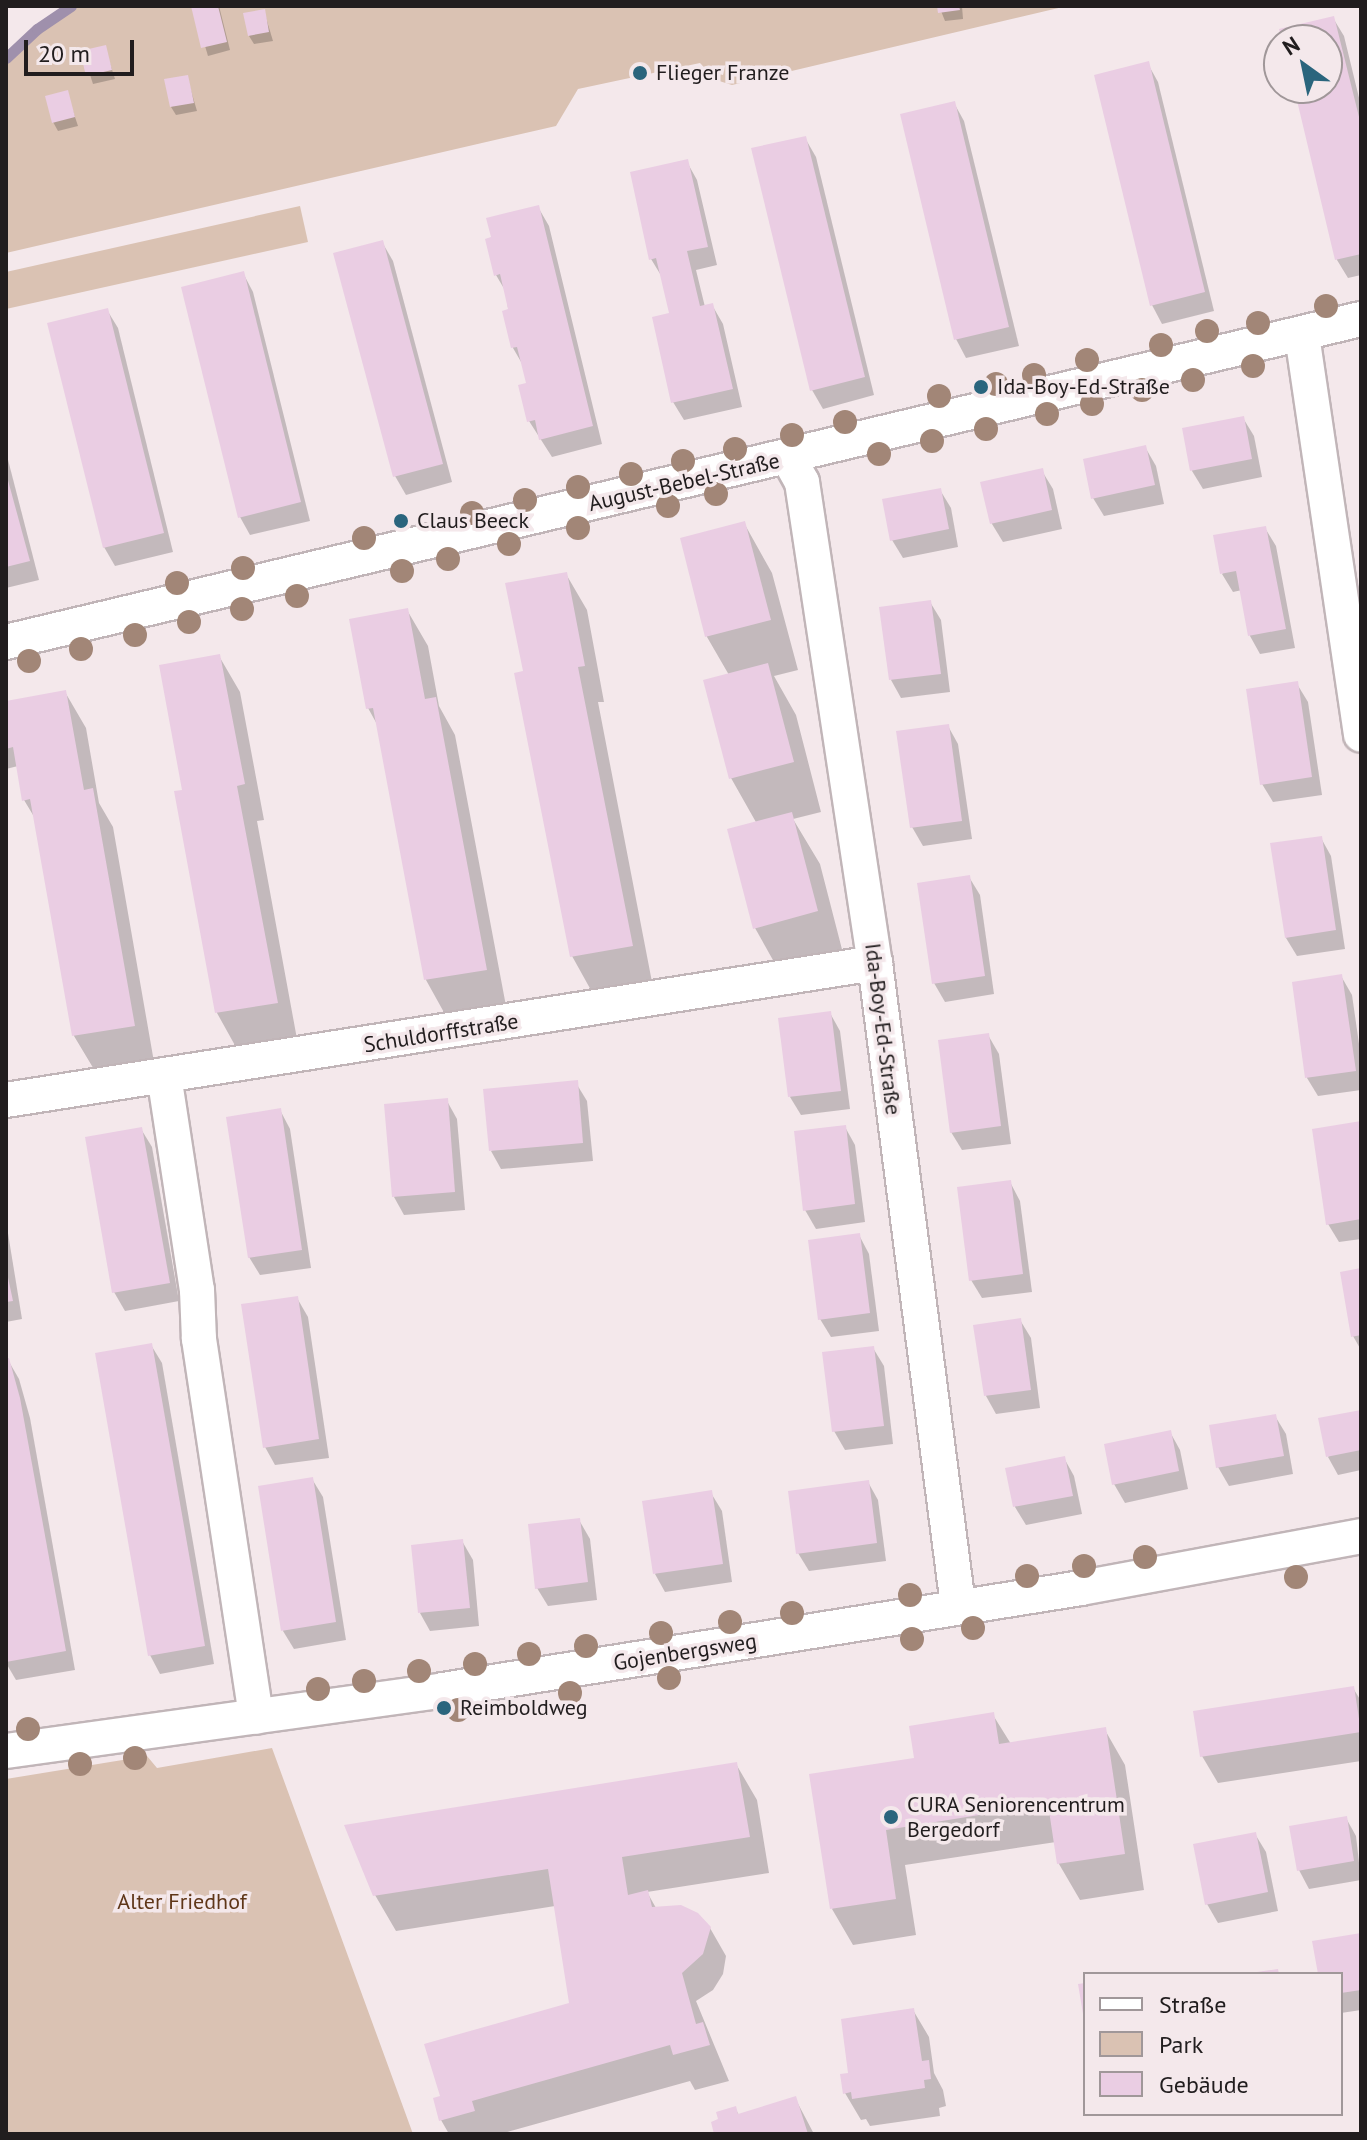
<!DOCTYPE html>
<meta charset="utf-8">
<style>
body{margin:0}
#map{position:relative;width:1367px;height:2140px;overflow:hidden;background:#f4e8eb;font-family:"PT Sans",sans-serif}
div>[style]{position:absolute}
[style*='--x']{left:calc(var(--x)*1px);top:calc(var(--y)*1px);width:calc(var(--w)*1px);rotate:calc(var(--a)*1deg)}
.green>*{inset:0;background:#dac2b3}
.shadow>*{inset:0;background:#0003}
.stream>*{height:11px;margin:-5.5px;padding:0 5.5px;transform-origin:5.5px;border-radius:5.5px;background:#9f90ac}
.building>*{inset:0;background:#eacde3}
.roads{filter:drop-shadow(2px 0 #c1b5b8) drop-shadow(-2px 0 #c1b5b8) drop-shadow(0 2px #c1b5b8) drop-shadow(0 -2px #c1b5b8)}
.minor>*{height:34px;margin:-17px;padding:0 17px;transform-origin:17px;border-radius:17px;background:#fff}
.trees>*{width:24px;height:24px;margin:-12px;border-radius:50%;background:#a28677}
.dots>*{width:22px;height:22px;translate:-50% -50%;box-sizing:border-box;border:4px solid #f4e8eb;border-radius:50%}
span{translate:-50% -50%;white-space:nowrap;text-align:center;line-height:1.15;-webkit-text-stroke:7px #f4e8eb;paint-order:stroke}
.poi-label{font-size:22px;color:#211d1e}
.left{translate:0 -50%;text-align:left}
.street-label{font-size:22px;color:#211d1e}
.park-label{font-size:22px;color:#5f3618}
.frame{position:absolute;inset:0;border:8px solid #211d1e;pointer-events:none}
.legend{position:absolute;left:1083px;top:1972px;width:260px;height:144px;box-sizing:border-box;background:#f4e8eb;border:2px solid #a09799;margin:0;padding:10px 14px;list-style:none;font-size:24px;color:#211d1e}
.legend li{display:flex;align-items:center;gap:16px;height:40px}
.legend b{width:40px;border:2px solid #a09799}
.north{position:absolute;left:1263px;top:24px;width:80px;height:80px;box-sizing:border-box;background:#f4e8eb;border:2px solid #a09799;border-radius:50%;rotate:327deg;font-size:22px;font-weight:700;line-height:32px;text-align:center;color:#211d1e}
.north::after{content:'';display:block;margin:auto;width:28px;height:36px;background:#2a657d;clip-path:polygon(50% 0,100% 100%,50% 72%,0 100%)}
.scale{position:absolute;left:24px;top:40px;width:110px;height:36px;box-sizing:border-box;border:4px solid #211d1e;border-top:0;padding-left:10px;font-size:24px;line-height:28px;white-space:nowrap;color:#211d1e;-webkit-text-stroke:6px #f4e8eb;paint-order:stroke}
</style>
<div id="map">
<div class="green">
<i style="clip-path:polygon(71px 6px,1067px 6px,732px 85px,716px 80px,700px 63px,578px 89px,556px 126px,6px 253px,6px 58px,37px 29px)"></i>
<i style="clip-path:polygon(300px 206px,308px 242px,6px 309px,6px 272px)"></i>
<i style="clip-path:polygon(272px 1748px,413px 2134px,6px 2134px,6px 1779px,147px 1756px,157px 1768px)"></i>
</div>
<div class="shadow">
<i style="clip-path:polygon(193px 6px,219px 6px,230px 50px,208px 56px)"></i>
<i style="clip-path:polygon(939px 6px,962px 6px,963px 19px,945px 21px)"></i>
<i style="clip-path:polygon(264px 11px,273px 41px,254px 44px,249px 36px)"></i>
<i style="clip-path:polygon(1333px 18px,1344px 36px,1361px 106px,1361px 275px,1348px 278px,1337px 260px,1296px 88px,1327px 88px,1327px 40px,1284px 40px)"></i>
<i style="clip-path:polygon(105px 48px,115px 79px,93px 84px,83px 53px)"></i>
<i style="clip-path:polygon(1148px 64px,1158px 82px,1214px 311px,1162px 324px,1152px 305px)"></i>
<i style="clip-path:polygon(187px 77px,197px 111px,176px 115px,171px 107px)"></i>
<i style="clip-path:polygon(67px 93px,78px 126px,58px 131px,53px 122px)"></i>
<i style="clip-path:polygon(954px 103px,964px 121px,1019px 346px,966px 358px,956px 339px)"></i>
<i style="clip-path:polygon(805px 138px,816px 157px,874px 395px,823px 409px,812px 390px)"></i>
<i style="clip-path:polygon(687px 162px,697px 180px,717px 265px,696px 270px,705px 307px,712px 305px,723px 324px,742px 407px,684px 420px,673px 402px,671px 314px,662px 277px,651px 259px)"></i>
<i style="clip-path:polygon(538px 207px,549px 226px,602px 444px,552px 457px,529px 421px,528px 385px,524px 367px,513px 348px,506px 292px,496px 275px)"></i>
<i style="clip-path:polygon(382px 242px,393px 261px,452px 482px,406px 495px,395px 476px)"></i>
<i style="clip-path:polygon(243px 273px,253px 292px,310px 521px,250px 535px,240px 517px)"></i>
<i style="clip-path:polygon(107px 310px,118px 328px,173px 552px,115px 566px,104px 547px)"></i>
<i style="clip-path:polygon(1243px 418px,1254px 436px,1262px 477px,1203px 489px,1192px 471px,1184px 430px)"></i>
<i style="clip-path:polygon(1145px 447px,1156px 466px,1164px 504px,1104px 516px,1093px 498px)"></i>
<i style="clip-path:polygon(6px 452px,39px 580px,6px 588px)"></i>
<i style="clip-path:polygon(1042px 471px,1053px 489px,1062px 529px,1003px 542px,992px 524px,983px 484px)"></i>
<i style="clip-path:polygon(940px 490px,951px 508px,958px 547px,903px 558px,892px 540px)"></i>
<i style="clip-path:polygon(744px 523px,772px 573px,798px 670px,774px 676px,796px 715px,821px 812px,793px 819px,820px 864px,845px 961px,783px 978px,755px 928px,757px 824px,731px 778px,729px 675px,707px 637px,682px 540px)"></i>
<i style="clip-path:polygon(1265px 528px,1276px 546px,1295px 648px,1260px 654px,1250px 636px,1242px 590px,1233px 592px,1222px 574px)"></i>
<i style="clip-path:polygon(566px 574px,587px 610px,604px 702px,598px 702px,652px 982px,592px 992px,572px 956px,525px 673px)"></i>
<i style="clip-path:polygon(930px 602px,941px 620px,950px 692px,901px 698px,891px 680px)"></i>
<i style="clip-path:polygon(407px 610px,428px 646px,439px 706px,455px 735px,506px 1006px,446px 1016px,426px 980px,378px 726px,368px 708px)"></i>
<i style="clip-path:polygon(219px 656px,240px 692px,264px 820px,257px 821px,297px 1039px,237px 1049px,217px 1013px,176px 793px,184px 791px)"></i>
<i style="clip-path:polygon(1297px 684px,1308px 702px,1322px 795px,1273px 802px,1262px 784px)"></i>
<i style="clip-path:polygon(65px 692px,86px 728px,99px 803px,113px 827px,154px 1062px,95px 1071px,74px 1036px,36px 820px,24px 800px,18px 766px,6px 769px,6px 703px)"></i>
<i style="clip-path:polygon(948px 726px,958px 744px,972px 839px,923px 846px,912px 827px)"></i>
<i style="clip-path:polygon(1321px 838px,1331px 856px,1345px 949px,1297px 956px,1286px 938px)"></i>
<i style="clip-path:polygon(969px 877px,980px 895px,994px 994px,945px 1002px,934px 983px)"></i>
<i style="clip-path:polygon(1341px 976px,1352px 995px,1361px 1058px,1361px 1090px,1318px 1096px,1307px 1078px,1294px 984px)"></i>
<i style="clip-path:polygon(830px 1013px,840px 1031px,850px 1109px,801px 1115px,790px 1097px)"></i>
<i style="clip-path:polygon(988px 1035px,999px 1054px,1011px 1144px,962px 1150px,951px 1132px)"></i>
<i style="clip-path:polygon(576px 1083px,587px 1101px,593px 1161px,501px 1169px,491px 1151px)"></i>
<i style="clip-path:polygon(447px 1101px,457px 1119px,465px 1210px,404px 1215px,394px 1197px)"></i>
<i style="clip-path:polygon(280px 1110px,290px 1129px,311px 1268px,260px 1275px,249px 1257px)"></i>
<i style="clip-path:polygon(1361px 1123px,1361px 1239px,1339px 1242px,1328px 1224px)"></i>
<i style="clip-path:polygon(845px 1127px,855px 1145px,865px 1222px,816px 1229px,805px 1210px)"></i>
<i style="clip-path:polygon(141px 1129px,152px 1147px,179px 1301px,125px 1311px,114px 1292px)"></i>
<i style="clip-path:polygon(1010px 1182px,1020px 1201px,1032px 1292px,982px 1298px,971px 1280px)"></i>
<i style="clip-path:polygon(6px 1221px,22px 1319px,6px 1322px)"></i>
<i style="clip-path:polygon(859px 1235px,869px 1254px,879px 1331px,831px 1337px,820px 1319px)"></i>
<i style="clip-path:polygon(1361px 1270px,1361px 1350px,1353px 1336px)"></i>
<i style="clip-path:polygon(297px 1298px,308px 1317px,329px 1458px,275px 1465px,265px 1447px)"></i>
<i style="clip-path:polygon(1020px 1320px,1031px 1338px,1040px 1408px,996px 1414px,986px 1396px)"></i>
<i style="clip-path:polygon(151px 1345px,162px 1363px,214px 1664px,160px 1674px,150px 1655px)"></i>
<i style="clip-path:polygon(873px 1348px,884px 1366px,893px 1444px,845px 1450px,834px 1431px)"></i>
<i style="clip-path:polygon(8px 1360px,19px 1379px,30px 1418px,75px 1670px,16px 1680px,6px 1663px)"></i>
<i style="clip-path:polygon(1361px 1412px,1361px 1470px,1338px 1475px,1328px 1457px)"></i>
<i style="clip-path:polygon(1275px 1416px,1286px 1434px,1293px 1474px,1229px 1486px,1218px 1467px)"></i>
<i style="clip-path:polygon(1170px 1432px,1180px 1450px,1188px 1489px,1125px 1503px,1114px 1484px)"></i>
<i style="clip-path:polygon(1064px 1458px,1074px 1476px,1082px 1514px,1026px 1525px,1015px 1507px,1007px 1469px)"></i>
<i style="clip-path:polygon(312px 1479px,323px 1497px,346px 1640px,294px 1649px,283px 1631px)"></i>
<i style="clip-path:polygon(868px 1482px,878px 1500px,886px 1561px,809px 1571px,798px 1553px)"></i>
<i style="clip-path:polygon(711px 1493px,722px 1511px,732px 1582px,665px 1592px,655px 1574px)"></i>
<i style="clip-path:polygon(579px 1520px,590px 1539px,597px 1600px,548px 1606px,537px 1588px)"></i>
<i style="clip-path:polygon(462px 1541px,473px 1560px,479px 1626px,430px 1631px,420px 1613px)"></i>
<i style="clip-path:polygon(1353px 1688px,1361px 1701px,1361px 1761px,1218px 1783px,1202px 1756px)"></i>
<i style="clip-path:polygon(993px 1715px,1011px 1744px,1105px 1730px,1125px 1765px,1144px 1890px,1080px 1900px,1059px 1864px,1056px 1842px,905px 1865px,916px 1935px,853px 1945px,832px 1909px,916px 1759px)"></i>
<i style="clip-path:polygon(736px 1764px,757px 1800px,769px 1873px,647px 1892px,656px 1908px,710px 1928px,726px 1956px,723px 1974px,713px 1990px,696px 2001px,729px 2081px,695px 2090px,690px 2081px,500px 2134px,449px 2134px,441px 2120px,571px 2005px,555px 1906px,396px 1931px,375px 1895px)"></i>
<i style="clip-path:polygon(1346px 1818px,1356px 1836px,1361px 1880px,1309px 1889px,1299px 1870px)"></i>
<i style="clip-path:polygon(1255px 1834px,1266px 1852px,1278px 1911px,1218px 1923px,1207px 1904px)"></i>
<i style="clip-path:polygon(1361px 1935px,1361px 2010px,1341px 2013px,1341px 1974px,1320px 1974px)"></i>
<i style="clip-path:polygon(913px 2010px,929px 2037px,934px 2073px,943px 2090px,946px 2106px,939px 2108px,940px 2116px,870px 2126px,866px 2119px,861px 2120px,845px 2093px,851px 2075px)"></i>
<i style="clip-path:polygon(795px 2098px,814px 2134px,717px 2134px,735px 2108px,739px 2115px)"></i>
</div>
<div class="stream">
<i style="--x:6;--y:58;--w:42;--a:-43.1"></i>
<i style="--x:37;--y:29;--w:41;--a:-34.1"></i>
</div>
<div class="building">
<i style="clip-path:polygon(191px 6px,218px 6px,227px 42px,201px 48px)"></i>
<i style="clip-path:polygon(937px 6px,959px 6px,960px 10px,938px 13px)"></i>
<i style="clip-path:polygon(265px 9px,269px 32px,248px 36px,243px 13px)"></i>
<i style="clip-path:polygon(1334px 16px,1361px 125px,1361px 254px,1335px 260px,1294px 88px,1327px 88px,1327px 40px,1282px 40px,1279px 29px)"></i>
<i style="clip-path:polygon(106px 45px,112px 70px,86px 76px,80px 51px)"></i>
<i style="clip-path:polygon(1149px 61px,1205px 292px,1150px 306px,1094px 75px)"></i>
<i style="clip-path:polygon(188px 75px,194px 103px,170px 107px,164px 79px)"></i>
<i style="clip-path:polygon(68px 90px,75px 117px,52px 123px,45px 96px)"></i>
<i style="clip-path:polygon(955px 101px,1009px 327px,954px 340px,900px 114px)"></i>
<i style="clip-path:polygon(806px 136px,865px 377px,810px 391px,751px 148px)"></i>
<i style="clip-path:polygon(688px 159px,708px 247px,687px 251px,700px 306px,713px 303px,733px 389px,671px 403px,652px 317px,669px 313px,656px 258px,649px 260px,630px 172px)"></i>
<i style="clip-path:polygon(539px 205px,593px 426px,539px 440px,535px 420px,527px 422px,518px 385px,526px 383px,517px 347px,511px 348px,502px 311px,508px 309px,500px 274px,494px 276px,485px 239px,491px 237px,486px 218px)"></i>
<i style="clip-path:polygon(383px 240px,443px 464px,393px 477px,333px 253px)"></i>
<i style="clip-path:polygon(244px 271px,301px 502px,238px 518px,181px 287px)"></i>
<i style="clip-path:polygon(108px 308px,164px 533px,103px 548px,47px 323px)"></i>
<i style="clip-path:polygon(1244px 416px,1252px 459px,1190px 471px,1182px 428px)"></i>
<i style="clip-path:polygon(1146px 445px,1155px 485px,1091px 499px,1083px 459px)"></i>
<i style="clip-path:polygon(1043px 468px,1052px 510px,990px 524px,980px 482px)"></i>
<i style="clip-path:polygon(6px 473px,30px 561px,6px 567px)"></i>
<i style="clip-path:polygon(941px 488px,949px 529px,890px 541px,882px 499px)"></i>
<i style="clip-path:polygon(745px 521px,771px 620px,705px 637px,680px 538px)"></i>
<i style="clip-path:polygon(1266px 526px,1286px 629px,1248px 636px,1236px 571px,1220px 574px,1213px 535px)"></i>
<i style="clip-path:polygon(567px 572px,585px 666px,578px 667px,633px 946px,570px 957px,514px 673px,523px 671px,505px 583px)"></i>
<i style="clip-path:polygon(931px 600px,941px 674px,889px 680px,879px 607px)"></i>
<i style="clip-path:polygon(408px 608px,425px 699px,436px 697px,487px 970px,424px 980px,373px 708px,366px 709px,349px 619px)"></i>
<i style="clip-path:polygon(220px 654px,245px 784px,237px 786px,278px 1003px,215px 1013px,174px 791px,182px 790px,159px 665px)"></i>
<i style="clip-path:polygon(768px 663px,794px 762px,729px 779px,703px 680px)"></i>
<i style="clip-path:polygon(1298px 681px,1312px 777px,1260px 785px,1246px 689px)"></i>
<i style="clip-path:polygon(66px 690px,84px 790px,93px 788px,135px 1026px,72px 1036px,30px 799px,22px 801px,13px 747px,6px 749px,6px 701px)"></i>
<i style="clip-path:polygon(949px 724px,962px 821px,910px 828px,896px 731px)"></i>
<i style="clip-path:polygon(792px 812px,818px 911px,753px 929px,727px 829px)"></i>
<i style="clip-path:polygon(1322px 836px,1336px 930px,1285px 938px,1270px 843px)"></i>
<i style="clip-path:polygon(970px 875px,985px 976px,932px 984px,917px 883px)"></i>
<i style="clip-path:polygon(1342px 974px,1356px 1071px,1305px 1078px,1292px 982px)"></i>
<i style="clip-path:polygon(831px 1011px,841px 1091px,788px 1097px,778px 1018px)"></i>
<i style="clip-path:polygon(989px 1033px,1001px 1126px,950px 1133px,938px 1040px)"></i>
<i style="clip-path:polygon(578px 1080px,583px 1143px,489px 1151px,483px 1089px)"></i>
<i style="clip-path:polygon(448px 1098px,455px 1192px,392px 1197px,384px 1104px)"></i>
<i style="clip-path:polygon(281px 1108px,302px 1250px,248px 1258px,226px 1117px)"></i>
<i style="clip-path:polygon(1361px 1121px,1361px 1219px,1326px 1225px,1312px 1129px)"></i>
<i style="clip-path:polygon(846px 1125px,855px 1204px,803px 1211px,794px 1131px)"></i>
<i style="clip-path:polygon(142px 1127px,170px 1283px,112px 1293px,85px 1137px)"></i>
<i style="clip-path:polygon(1011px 1180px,1023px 1274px,969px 1281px,957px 1187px)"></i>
<i style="clip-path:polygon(860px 1233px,870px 1313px,818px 1320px,808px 1240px)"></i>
<i style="clip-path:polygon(6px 1268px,13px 1301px,6px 1302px)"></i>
<i style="clip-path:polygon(1361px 1268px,1361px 1335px,1351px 1337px,1340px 1272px)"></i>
<i style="clip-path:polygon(298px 1296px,319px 1439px,263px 1448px,241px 1304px)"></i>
<i style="clip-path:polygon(1021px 1318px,1031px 1390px,984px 1396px,973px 1325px)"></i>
<i style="clip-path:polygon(152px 1343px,205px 1646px,148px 1656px,95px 1353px)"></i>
<i style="clip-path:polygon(874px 1346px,884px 1426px,832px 1432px,822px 1352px)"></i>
<i style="clip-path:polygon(9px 1358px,20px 1398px,66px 1651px,6px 1662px,6px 1359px)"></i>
<i style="clip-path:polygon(1361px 1410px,1361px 1450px,1326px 1457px,1318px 1418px)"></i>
<i style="clip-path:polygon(1276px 1414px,1284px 1456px,1216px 1468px,1209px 1425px)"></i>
<i style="clip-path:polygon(1171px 1430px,1179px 1471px,1112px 1485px,1104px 1444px)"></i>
<i style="clip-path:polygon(1065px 1456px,1073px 1496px,1013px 1507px,1005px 1468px)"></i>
<i style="clip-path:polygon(313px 1477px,336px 1622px,281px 1631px,258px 1486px)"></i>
<i style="clip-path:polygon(869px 1480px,877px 1543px,796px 1554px,788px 1491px)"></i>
<i style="clip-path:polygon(712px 1490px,723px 1564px,653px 1574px,642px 1501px)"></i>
<i style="clip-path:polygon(580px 1518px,588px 1582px,535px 1589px,528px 1524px)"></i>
<i style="clip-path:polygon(463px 1539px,470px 1608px,418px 1613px,411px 1545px)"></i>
<i style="clip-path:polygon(1354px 1686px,1361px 1732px,1200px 1757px,1193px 1711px)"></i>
<i style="clip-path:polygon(994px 1712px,999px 1744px,1106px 1727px,1125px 1854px,1057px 1864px,1048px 1804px,886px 1830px,896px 1899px,830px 1909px,809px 1774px,914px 1758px,909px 1726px)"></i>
<i style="clip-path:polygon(737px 1762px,750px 1837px,622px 1857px,628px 1895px,648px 1890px,652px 1907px,681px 1905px,698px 1913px,711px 1927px,703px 1954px,682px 1973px,696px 2024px,703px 2022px,710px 2045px,673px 2055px,670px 2045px,472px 2101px,475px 2111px,439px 2121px,433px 2098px,440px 2096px,424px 2044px,569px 2003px,548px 1869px,373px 1896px,344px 1825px)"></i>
<i style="clip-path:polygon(1347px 1816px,1354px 1861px,1297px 1871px,1289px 1826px)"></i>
<i style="clip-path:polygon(1256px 1832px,1268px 1892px,1205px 1905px,1193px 1844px)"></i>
<i style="clip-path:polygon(1361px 1933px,1361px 1990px,1341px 1993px,1341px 1974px,1318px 1974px,1312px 1941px)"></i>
<i style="clip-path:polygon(1278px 1969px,1279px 1974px,1257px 1974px,1257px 1972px)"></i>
<i style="clip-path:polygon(1085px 1983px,1085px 2014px,1083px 2014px,1078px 1984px)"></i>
<i style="clip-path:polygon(914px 2008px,922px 2061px,929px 2060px,931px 2079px,924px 2080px,925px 2088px,852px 2099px,851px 2092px,843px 2094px,840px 2074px,848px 2073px,841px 2019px)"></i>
<i style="clip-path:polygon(796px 2096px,808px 2134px,714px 2134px,711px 2122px,718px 2119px,716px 2112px,736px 2106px,738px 2114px)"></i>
</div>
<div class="roads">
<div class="minor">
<i style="--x:1302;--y:335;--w:404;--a:81.6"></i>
<i style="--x:788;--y:457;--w:29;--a:61"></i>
<i style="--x:802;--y:482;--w:487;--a:81.4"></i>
<i style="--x:875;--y:963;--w:648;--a:82.64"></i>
<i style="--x:6;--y:642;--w:1393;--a:-13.41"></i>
<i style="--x:164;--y:1075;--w:218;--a:81.3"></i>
<i style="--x:197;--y:1290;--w:49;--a:87.7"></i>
<i style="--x:199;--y:1339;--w:382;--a:81.4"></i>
<i style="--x:6;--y:1100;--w:880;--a:-8.96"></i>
<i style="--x:6;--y:1751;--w:441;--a:-7.9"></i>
<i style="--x:443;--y:1690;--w:646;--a:-9.08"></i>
<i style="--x:1081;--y:1588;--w:285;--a:-10.5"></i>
</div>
</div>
<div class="trees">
<i style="left:1326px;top:306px"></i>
<i style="left:1258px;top:323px"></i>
<i style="left:1207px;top:331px"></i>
<i style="left:1161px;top:345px"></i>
<i style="left:1087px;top:360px"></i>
<i style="left:1253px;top:366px"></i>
<i style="left:1034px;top:375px"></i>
<i style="left:1193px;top:380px"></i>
<i style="left:996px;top:384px"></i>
<i style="left:1142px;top:390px"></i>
<i style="left:939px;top:396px"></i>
<i style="left:1092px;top:404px"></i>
<i style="left:1047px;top:414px"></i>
<i style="left:845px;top:422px"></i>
<i style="left:986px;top:429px"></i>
<i style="left:792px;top:435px"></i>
<i style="left:932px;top:441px"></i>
<i style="left:735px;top:449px"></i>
<i style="left:879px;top:454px"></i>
<i style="left:683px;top:461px"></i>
<i style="left:631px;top:474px"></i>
<i style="left:578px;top:487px"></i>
<i style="left:716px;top:494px"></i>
<i style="left:525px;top:500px"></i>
<i style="left:668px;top:506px"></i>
<i style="left:472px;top:513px"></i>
<i style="left:578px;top:528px"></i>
<i style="left:364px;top:538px"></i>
<i style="left:509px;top:544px"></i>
<i style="left:448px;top:559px"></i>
<i style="left:243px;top:568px"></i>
<i style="left:402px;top:571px"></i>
<i style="left:177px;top:583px"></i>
<i style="left:297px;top:596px"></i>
<i style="left:242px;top:609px"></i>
<i style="left:189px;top:622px"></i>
<i style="left:135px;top:635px"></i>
<i style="left:81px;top:649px"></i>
<i style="left:29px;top:661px"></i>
<i style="left:1145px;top:1557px"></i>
<i style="left:1084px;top:1566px"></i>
<i style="left:1027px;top:1576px"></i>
<i style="left:1296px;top:1577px"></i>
<i style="left:910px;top:1595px"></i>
<i style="left:792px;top:1613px"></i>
<i style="left:730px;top:1622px"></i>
<i style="left:973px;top:1628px"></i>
<i style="left:661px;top:1633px"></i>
<i style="left:912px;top:1639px"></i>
<i style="left:586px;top:1646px"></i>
<i style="left:529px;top:1654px"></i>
<i style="left:475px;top:1664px"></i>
<i style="left:419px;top:1671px"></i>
<i style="left:669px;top:1678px"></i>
<i style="left:364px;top:1681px"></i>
<i style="left:318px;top:1689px"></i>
<i style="left:570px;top:1693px"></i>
<i style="left:458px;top:1710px"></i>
<i style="left:28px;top:1729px"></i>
<i style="left:135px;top:1758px"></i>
<i style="left:80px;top:1764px"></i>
</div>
<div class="dots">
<i style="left:640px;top:73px;background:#2a657d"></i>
<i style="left:981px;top:387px;background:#2a657d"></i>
<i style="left:401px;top:521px;background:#2a657d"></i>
<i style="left:444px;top:1708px;background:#2a657d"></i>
<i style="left:891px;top:1817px;background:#2a657d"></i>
</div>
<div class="poi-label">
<span class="left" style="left:656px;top:73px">Flieger Franze</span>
<span class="left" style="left:997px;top:387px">Ida-Boy-Ed-Straße</span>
<span class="left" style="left:417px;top:521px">Claus Beeck</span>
<span class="left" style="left:460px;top:1708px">Reimboldweg</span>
<span class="left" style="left:907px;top:1817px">CURA Seniorencentrum<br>Bergedorf</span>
</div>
<div class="street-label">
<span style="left:684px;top:482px;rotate:-13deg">August-Bebel-Straße</span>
<span style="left:883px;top:1029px;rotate:83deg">Ida-Boy-Ed-Straße</span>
<span style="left:441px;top:1033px;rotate:-9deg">Schuldorffstraße</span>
<span style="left:685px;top:1652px;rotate:-9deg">Gojenbergsweg</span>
</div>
<div class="park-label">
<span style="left:182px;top:1902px">Alter Friedhof</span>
</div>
<div class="frame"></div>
<ul class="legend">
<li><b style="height:10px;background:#fff"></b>Straße</li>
<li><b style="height:22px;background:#dac2b3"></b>Park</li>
<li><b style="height:22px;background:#eacde3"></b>Gebäude</li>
</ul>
<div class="north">N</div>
<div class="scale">20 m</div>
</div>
